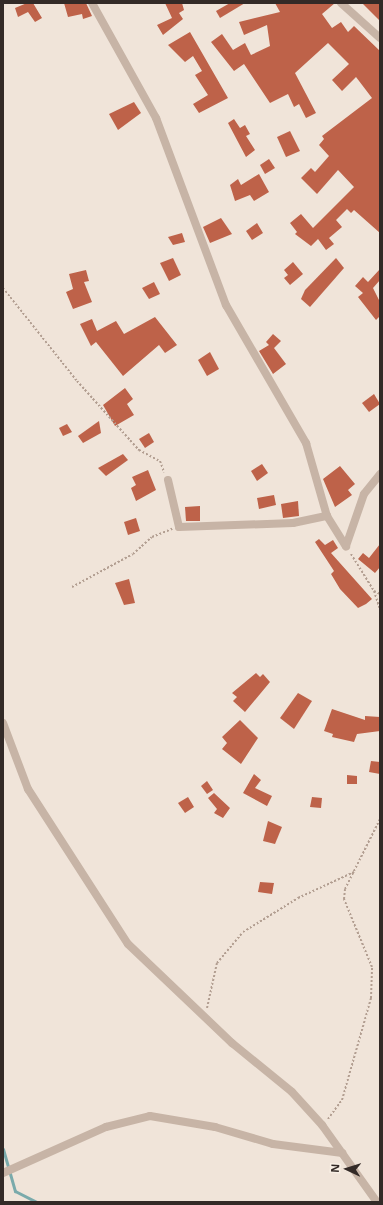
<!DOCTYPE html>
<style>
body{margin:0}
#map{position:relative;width:383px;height:1205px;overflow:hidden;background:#f0e4d9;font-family:"Open Sans",sans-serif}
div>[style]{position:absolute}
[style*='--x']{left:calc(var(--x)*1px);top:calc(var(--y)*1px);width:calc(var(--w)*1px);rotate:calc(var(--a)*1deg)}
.stream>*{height:3px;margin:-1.5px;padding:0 1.5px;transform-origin:1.5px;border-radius:1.5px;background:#7aaaab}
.building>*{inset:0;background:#be6249}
.path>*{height:2px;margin-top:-1px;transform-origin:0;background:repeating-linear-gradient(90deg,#b29e91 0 2px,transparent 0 4px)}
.street>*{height:8px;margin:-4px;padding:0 4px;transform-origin:4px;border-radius:4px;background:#c7b4a6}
span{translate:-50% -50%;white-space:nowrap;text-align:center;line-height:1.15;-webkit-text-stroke:3px #f8efe5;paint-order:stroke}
.frame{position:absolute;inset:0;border:4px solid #332a27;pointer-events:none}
.north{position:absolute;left:327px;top:1149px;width:40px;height:40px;-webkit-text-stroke:3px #f8efe5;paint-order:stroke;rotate:274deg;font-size:11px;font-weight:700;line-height:16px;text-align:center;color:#332a27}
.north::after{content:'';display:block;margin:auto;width:14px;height:18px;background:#332a27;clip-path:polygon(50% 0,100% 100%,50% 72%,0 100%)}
</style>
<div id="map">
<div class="stream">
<i style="--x:3;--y:1149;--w:44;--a:74.1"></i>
<i style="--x:15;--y:1191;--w:25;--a:27"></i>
</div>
<div class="building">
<i style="clip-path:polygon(27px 3px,33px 3px,42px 18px,35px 22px,28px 12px,18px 17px,15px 8px)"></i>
<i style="clip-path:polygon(64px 3px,86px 3px,92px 16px,83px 19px,82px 14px,68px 17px)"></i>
<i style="clip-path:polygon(165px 3px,182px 3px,184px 10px,179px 13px,183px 19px,163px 35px,157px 25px,172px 18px)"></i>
<i style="clip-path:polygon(230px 3px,245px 3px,220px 18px,216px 11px)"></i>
<i style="clip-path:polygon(275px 3px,335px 3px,322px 14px,332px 28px,341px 22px,348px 32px,354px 26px,380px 51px,380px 233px,354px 210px,351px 213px,347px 209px,336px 220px,342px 227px,329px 238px,334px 244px,326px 250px,318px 239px,311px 246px,295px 234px,297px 232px,290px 223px,301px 214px,313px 228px,354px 187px,338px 170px,317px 194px,301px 178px,311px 168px,315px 172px,329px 156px,319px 145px,324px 139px,322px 136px,372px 98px,356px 77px,342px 91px,332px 80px,349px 64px,328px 43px,295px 73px,316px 113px,306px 118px,299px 104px,294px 107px,288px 94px,270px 103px,244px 64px,234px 71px,211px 42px,222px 34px,233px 50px,245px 43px,251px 55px,270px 46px,267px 25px,244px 35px,239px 22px,280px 12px)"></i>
<i style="clip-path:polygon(362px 3px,380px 3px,380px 21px)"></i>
<i style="clip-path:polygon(190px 32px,228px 98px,199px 113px,193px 104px,208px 95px,195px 75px,202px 71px,193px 56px,185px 62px,168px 45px)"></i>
<i style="clip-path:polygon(134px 102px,141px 113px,118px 130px,109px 114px)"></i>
<i style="clip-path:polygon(234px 119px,240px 128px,245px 125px,250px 134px,246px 136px,255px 150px,246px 157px,228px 123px)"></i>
<i style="clip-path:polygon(290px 131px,300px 151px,286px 157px,277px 137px)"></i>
<i style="clip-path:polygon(269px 159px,275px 168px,265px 174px,260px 165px)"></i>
<i style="clip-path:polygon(259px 174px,269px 192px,254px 201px,250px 195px,235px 201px,230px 185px,238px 179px,241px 185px)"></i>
<i style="clip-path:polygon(221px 218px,232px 234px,210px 243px,203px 227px)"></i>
<i style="clip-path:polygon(257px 223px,263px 233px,252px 240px,246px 231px)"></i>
<i style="clip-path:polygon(182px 233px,185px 242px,173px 245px,168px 237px)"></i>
<i style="clip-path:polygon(173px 258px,181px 275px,169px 281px,160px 263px)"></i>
<i style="clip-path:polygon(336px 258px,344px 268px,310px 307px,301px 299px,305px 290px)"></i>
<i style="clip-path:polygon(293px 262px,303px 274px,290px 285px,284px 278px,288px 275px,284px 270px)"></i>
<i style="clip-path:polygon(380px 269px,380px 280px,373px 288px,380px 302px,380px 316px,376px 320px,358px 297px,363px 293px,355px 286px,363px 277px,368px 282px)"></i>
<i style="clip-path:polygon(86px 270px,89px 281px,84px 282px,92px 302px,73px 309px,66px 292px,73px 289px,69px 274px)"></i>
<i style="clip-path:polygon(154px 282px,160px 294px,149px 299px,142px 288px)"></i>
<i style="clip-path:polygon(155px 317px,177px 345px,165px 353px,159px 345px,123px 376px,96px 342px,91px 346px,80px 324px,92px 319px,97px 331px,116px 321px,124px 334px)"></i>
<i style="clip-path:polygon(273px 334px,281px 341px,274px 348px,286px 364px,273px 374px,259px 351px,269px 345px,266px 342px)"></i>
<i style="clip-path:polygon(210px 352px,219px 369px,207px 376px,198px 360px)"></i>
<i style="clip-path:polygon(125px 388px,133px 399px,127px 404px,134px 415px,115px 426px,103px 405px)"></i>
<i style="clip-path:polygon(374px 394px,380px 404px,369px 412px,362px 403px)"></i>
<i style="clip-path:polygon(99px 421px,101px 433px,83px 443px,78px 436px)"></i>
<i style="clip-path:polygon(67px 424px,72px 432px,63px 436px,59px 428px)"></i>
<i style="clip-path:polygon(149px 433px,154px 442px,145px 448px,139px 439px)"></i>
<i style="clip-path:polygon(123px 454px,128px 460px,106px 476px,98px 468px)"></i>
<i style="clip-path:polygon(262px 464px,268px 473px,257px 481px,251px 471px)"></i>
<i style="clip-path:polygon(340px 466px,355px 484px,348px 490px,352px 495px,335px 507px,323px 479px)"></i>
<i style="clip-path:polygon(148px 470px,156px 490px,136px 501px,131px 488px,136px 485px,132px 477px)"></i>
<i style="clip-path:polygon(274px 495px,276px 505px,259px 509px,257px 498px)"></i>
<i style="clip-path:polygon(298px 501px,299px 516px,283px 518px,281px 504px)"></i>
<i style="clip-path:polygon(200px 506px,200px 521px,186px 521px,185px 507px)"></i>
<i style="clip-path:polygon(136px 518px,140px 531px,128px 535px,124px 522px)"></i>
<i style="clip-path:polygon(319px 539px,325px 545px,333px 540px,338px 548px,331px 553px,372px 599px,366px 604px,358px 608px,340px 589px,331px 574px,334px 571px,315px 542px)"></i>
<i style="clip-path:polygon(380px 544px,380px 567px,375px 573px,358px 559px,363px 553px,369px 558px)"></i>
<i style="clip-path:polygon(129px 579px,135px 603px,124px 605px,115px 583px)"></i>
<i style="clip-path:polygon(256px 673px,260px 677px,263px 674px,270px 682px,245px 712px,233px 701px,237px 697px,232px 693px)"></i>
<i style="clip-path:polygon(298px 693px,312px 701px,294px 729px,280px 718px)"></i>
<i style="clip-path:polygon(332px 709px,365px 720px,365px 716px,380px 717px,380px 731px,357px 734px,354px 742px,332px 737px,333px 734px,324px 731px)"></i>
<i style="clip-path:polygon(240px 720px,258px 738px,241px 764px,222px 749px,227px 743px,222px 737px)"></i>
<i style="clip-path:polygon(371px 761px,380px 762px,380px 774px,369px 772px)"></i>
<i style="clip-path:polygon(254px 774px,261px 780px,255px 788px,272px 796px,267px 806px,243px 793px)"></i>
<i style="clip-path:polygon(347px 775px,357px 776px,357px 784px,347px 784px)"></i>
<i style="clip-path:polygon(207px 781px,213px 790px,207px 794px,201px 786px)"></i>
<i style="clip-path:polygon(214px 793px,230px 808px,223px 818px,214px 813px,217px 809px,208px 798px)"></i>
<i style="clip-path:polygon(188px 797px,194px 807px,185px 813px,178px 803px)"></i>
<i style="clip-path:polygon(312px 797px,322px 798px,321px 808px,310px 807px)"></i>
<i style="clip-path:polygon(268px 821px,282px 827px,275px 844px,263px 841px)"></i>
<i style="clip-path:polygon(260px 882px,274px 883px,272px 894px,258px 892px)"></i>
</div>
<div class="path">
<i style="--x:3;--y:288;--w:119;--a:51.5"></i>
<i style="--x:77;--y:381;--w:93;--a:48.1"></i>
<i style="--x:139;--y:450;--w:24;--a:28"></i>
<i style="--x:160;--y:461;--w:12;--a:70"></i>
<i style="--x:351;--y:554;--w:44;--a:58.1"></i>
<i style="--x:374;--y:591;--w:19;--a:72"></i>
<i style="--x:72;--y:587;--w:69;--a:-28.4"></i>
<i style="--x:133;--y:554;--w:25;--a:-42"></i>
<i style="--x:152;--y:537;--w:22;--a:-22"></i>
<i style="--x:374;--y:591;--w:7;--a:27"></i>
<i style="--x:207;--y:1008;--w:46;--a:-77.5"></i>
<i style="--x:217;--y:963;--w:40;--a:-50"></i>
<i style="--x:243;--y:932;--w:65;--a:-31.7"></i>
<i style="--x:298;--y:898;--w:62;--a:-24.9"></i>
<i style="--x:328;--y:1119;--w:24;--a:-54"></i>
<i style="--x:342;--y:1100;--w:106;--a:-74.1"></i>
<i style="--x:371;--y:998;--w:31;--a:-88"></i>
<i style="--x:372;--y:967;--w:74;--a:-112.4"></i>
<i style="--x:344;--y:899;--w:10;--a:-84"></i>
<i style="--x:345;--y:889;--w:78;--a:-63.4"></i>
</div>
<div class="street">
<i style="--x:92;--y:3;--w:132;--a:60.9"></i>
<i style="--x:156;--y:118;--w:200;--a:69.5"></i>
<i style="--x:226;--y:305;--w:160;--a:59.9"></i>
<i style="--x:306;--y:443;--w:76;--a:74"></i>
<i style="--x:327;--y:516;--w:36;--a:58"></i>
<i style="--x:341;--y:3;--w:52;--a:41.9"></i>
<i style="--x:168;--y:480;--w:48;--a:76.8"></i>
<i style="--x:179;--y:527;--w:114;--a:-2"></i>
<i style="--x:293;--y:523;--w:35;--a:-12"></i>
<i style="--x:346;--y:546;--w:55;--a:-70.9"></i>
<i style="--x:364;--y:494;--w:26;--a:-51"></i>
<i style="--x:3;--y:723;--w:71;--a:69.3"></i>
<i style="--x:28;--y:789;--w:184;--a:57.2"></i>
<i style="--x:128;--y:944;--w:144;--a:43.6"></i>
<i style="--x:232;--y:1043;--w:77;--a:39.2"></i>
<i style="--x:292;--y:1092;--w:45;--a:47.7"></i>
<i style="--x:322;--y:1125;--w:95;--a:54.5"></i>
<i style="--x:3;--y:1173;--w:113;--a:-24.1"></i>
<i style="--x:106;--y:1127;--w:45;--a:-14"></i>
<i style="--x:150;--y:1116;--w:66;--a:9.6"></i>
<i style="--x:215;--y:1127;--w:60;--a:16.3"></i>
<i style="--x:273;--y:1144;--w:70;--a:7.4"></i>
</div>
<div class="frame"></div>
<div class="north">N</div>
</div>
